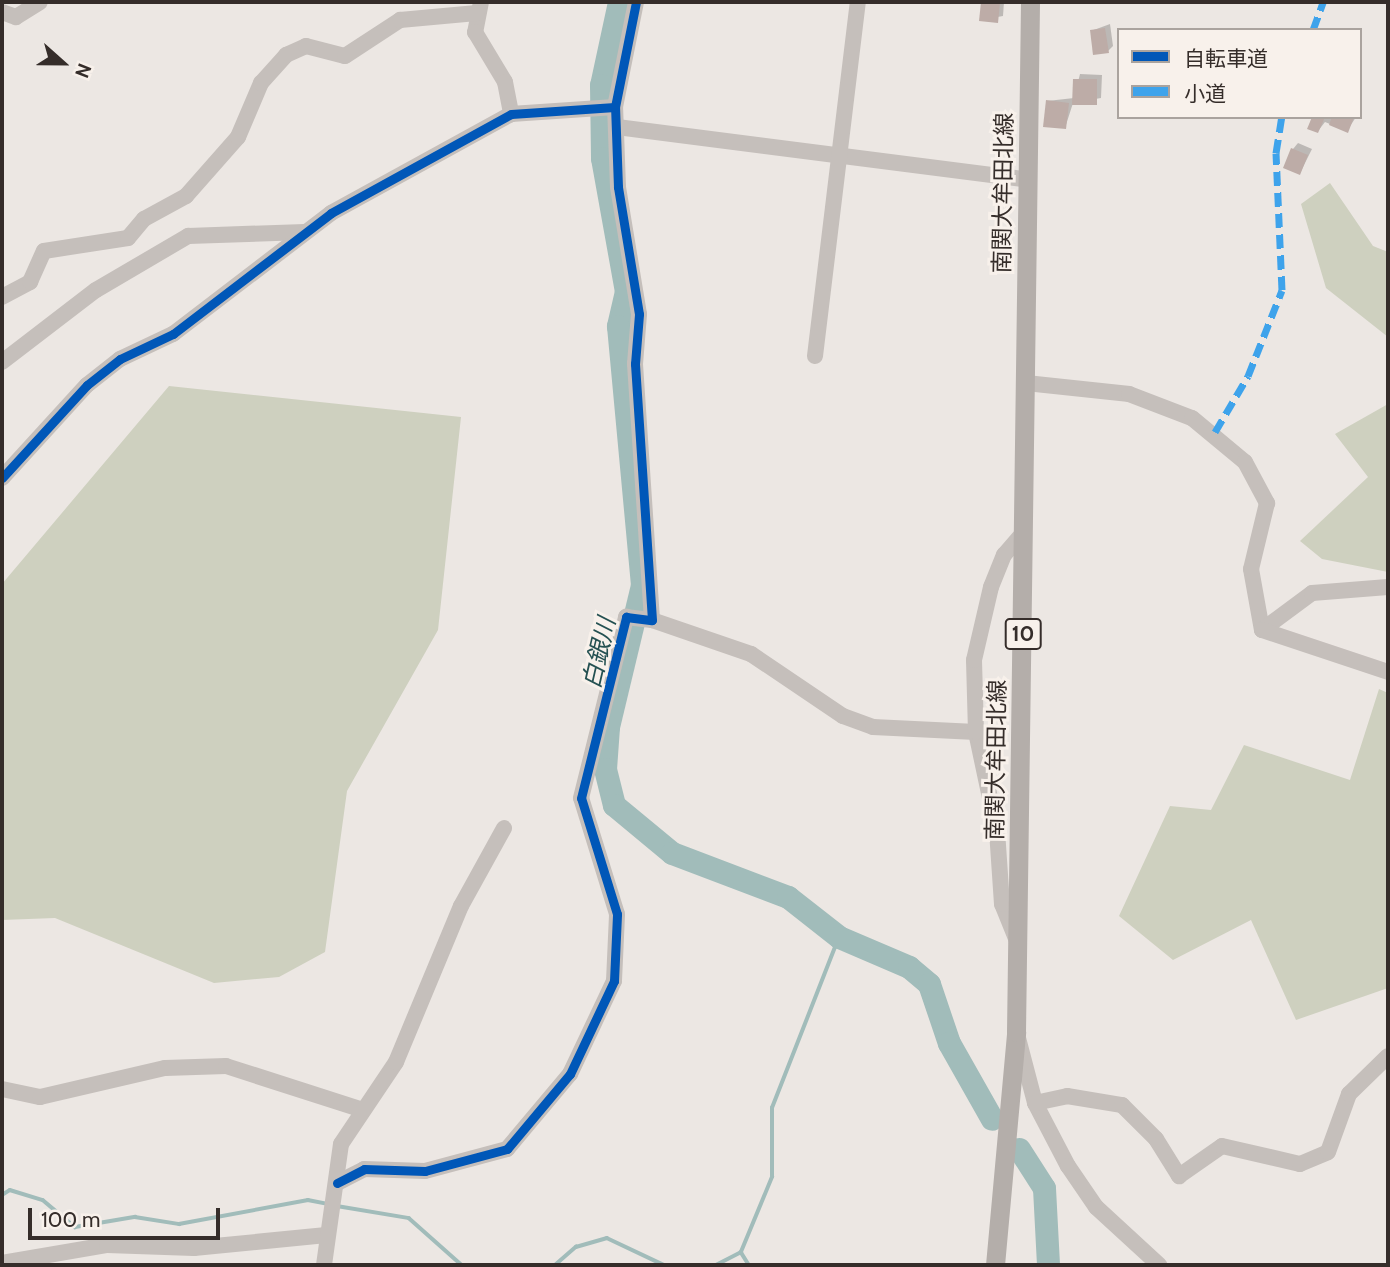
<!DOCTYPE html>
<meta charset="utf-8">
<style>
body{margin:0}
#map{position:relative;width:1390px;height:1267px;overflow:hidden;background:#ece7e3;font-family:Cabin,"Noto Sans JP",sans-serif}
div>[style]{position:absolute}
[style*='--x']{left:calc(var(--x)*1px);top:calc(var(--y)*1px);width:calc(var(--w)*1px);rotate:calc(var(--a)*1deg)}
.green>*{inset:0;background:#ced0bf}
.shadow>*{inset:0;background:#0003}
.stream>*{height:3.5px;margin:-1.75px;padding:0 1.75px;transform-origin:1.75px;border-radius:1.75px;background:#a1bcba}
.river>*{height:23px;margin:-11.5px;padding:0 11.5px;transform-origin:11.5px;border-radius:11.5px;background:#a1bcba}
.building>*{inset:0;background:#bdaca7}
.minor>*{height:16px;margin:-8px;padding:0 8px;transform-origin:8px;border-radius:8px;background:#c5bfbb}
.major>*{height:19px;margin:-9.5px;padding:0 9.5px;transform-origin:9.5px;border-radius:9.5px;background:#b4aeaa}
.quiet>*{height:7px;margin-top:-3.5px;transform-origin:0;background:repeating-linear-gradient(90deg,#3ea3eb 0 14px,transparent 0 21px)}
.cycleway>*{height:9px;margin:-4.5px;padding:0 4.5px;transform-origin:4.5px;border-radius:4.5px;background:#0057b8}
span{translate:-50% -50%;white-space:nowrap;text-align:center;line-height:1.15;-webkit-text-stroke:6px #f8f1eb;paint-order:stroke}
.shield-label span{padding:2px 5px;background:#f8f1eb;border:2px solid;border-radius:5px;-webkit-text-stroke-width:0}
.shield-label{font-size:21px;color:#352d2a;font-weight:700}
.street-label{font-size:23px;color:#352d2a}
.water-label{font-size:24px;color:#255152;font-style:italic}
.frame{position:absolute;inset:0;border:4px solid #352d2a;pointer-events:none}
.legend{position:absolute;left:1117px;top:28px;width:245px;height:91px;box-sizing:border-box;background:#f8f1eb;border:2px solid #aaa39e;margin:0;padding:9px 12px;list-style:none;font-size:21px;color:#352d2a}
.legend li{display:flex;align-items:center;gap:14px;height:35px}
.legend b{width:35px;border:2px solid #aaa39e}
.north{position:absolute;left:28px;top:28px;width:70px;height:70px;-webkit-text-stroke:5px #f8f1eb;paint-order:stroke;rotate:111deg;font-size:19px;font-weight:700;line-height:28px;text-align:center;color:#352d2a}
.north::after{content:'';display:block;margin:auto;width:24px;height:32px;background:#352d2a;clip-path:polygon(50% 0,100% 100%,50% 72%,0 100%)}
.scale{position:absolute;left:28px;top:1208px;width:192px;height:32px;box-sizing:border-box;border:4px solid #352d2a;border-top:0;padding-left:9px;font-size:21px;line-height:24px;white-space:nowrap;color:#352d2a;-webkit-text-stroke:5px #f8f1eb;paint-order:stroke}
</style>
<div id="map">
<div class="green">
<i style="clip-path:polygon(1330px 183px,1373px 246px,1388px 252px,1388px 337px,1326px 288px,1301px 204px)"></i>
<i style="clip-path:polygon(169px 386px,461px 417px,438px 630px,347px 791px,325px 952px,279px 977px,214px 983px,55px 918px,2px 920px,2px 584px)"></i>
<i style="clip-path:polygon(1388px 404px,1388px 572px,1322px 559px,1300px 541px,1368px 477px,1335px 434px)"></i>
<i style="clip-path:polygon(1379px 689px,1388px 693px,1388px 988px,1296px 1020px,1251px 920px,1173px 960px,1119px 916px,1170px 806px,1211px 810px,1244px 745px,1350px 780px)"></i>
</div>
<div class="shadow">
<i style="clip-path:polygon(983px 2px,1004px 2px,1003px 16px,981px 20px)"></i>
<i style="clip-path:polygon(1110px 24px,1113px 46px,1108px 51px,1091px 31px)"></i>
<i style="clip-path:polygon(1080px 74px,1102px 75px,1101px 98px,1073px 103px,1065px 128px,1047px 101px,1074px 98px)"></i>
<i style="clip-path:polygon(1312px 117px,1356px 117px,1347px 131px,1325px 122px,1318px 131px)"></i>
<i style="clip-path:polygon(1298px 143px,1312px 149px,1300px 173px,1293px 149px)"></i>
</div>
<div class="stream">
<i style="--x:2;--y:1195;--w:9;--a:-32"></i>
<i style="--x:10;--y:1190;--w:34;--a:17"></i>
<i style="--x:43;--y:1200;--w:42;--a:40.2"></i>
<i style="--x:75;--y:1227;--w:61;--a:-9.5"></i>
<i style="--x:135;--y:1217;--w:45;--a:9"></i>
<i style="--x:179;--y:1224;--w:131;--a:-10.5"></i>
<i style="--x:308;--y:1200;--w:21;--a:11"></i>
<i style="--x:337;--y:1206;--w:73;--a:9.5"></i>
<i style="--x:409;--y:1218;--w:71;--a:41.6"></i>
<i style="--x:741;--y:1252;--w:15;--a:58"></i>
<i style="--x:555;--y:1265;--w:28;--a:-41"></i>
<i style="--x:576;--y:1247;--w:32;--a:-16"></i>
<i style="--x:607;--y:1238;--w:63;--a:25.3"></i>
<i style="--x:716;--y:1265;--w:28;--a:-27"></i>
<i style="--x:741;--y:1252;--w:81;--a:-67.5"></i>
<i style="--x:772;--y:1177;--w:69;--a:-90"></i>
<i style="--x:772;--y:1108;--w:184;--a:-68.6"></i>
</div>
<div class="river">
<i style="--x:619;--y:2;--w:85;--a:102.2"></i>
<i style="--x:601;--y:85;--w:73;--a:89.2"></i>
<i style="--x:602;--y:158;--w:135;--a:79.8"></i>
<i style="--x:626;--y:291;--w:36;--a:103"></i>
<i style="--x:618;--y:326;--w:260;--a:84.7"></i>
<i style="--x:642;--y:585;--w:146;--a:103.5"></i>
<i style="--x:608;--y:727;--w:42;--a:94.1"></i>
<i style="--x:605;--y:769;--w:37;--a:76"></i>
<i style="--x:614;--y:805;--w:75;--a:39.6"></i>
<i style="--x:672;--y:853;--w:124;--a:20.8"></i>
<i style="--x:788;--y:897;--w:65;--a:38.1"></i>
<i style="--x:839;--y:937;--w:76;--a:23.2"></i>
<i style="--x:909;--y:967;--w:26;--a:40"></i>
<i style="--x:929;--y:984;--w:62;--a:71.3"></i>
<i style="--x:949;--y:1043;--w:87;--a:60.5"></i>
<i style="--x:1019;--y:1149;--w:46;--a:57.3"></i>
<i style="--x:1044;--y:1188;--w:77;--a:87"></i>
</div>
<div class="building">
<i style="clip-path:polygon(981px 2px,1000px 2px,998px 23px,979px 21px)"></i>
<i style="clip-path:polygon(1105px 28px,1109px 53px,1093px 55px,1090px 30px)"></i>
<i style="clip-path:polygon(1073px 79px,1097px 79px,1097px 105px,1072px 105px)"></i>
<i style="clip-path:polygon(1046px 100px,1069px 103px,1066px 129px,1043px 127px)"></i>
<i style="clip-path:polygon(1312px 117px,1325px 117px,1318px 133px,1307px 129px)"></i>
<i style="clip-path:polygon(1332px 117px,1354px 117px,1348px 133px,1329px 125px)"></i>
<i style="clip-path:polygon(1291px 148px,1308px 155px,1300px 175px,1283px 168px)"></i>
</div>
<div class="minor">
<i style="--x:481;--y:2;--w:31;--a:101"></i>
<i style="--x:475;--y:32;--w:58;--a:59"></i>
<i style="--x:505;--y:82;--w:33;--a:79"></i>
<i style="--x:2;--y:12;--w:15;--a:20"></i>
<i style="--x:16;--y:17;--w:28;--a:-32"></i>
<i style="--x:617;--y:127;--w:414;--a:7.3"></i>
<i style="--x:2;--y:297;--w:32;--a:-28"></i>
<i style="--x:30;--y:282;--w:34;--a:-66"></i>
<i style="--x:44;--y:251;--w:85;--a:-8.8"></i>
<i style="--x:128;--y:238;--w:25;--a:-50"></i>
<i style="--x:144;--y:219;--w:48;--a:-28.7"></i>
<i style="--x:186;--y:196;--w:79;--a:-48.6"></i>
<i style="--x:238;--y:137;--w:59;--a:-66.9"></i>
<i style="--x:261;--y:83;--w:38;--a:-48"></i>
<i style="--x:286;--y:55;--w:22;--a:-24"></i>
<i style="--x:306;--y:46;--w:40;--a:14.4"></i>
<i style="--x:345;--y:56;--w:66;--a:-33.2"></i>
<i style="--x:400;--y:20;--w:77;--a:-5.2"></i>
<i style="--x:815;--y:356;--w:357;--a:-83.1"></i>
<i style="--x:2;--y:362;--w:118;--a:-37.5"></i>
<i style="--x:96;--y:290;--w:107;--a:-30.4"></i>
<i style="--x:188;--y:236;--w:117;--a:-2"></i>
<i style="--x:1026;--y:383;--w:104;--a:6.1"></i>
<i style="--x:1129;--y:394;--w:67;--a:20.9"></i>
<i style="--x:1192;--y:418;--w:69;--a:39.7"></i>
<i style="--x:1245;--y:462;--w:47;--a:61.8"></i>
<i style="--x:1267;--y:503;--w:68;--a:103.6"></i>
<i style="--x:1251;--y:569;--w:62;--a:79.8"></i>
<i style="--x:2;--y:478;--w:126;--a:-47.6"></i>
<i style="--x:87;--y:385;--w:42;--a:-38.2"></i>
<i style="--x:120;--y:359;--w:59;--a:-25.3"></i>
<i style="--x:173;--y:334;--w:199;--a:-37.4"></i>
<i style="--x:331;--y:213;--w:205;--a:-28.8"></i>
<i style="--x:511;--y:114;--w:104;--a:-3.9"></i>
<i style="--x:652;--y:620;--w:105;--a:19"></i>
<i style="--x:751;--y:654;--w:111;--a:34"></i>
<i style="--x:843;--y:716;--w:32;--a:20"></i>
<i style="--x:873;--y:727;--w:103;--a:2.8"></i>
<i style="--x:1262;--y:630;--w:62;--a:-36.5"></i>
<i style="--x:1312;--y:593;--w:76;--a:-4.5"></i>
<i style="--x:1262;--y:630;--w:133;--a:18.4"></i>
<i style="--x:1017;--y:941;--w:40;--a:-112"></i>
<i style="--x:1002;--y:904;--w:73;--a:-93.9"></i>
<i style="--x:997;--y:831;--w:101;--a:-102"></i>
<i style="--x:976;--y:732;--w:72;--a:-91.6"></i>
<i style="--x:974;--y:660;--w:75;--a:-76.9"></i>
<i style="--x:991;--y:587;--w:35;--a:-68"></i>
<i style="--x:1004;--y:555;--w:30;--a:-49"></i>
<i style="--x:1018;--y:1038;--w:67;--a:75.3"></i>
<i style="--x:1035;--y:1103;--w:71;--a:62.4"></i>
<i style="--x:1068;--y:1166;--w:50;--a:55.7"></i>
<i style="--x:1096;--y:1207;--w:86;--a:42.6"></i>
<i style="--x:2;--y:1089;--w:39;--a:12"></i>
<i style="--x:40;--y:1097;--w:128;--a:-13.1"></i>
<i style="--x:165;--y:1068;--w:61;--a:-1.9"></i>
<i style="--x:226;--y:1066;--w:141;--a:17.8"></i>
<i style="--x:1035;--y:1103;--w:33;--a:-12"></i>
<i style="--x:1067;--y:1096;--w:56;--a:9.3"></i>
<i style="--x:1122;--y:1105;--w:48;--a:45"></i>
<i style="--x:1156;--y:1139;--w:44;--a:58.1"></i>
<i style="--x:1179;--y:1176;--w:52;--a:-34.9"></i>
<i style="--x:1222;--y:1146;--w:80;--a:13"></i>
<i style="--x:1300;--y:1164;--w:30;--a:-23"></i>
<i style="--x:1328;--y:1152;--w:62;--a:-70.1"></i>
<i style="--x:1349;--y:1094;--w:54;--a:-44.3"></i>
<i style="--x:337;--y:1183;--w:30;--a:-27"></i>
<i style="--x:364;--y:1169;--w:61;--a:1.9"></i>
<i style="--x:425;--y:1171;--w:85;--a:-15"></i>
<i style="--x:507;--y:1149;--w:98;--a:-50"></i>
<i style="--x:570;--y:1074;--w:103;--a:-64.7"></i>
<i style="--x:614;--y:981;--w:67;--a:-87.4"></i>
<i style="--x:617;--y:914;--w:121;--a:-107.2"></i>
<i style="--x:581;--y:798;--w:187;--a:-76"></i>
<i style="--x:626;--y:617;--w:26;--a:7"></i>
<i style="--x:652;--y:620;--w:257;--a:-93.8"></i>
<i style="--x:635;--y:364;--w:50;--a:-85.4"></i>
<i style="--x:639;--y:314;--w:129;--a:-99.4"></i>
<i style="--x:618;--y:187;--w:80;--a:-92.1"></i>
<i style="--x:615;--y:107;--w:107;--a:-78.7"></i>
<i style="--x:2;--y:1263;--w:107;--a:-9.7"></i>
<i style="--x:107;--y:1245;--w:87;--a:2"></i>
<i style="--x:194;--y:1248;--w:133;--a:-5.6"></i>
<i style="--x:324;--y:1265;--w:122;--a:-82"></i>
<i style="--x:341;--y:1144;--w:99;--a:-56.1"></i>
<i style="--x:396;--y:1062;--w:169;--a:-67.4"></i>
<i style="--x:461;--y:906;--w:89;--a:-61.1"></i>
</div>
<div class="major">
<i style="--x:995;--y:1265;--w:234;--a:-84.8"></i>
<i style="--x:1016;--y:1032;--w:1030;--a:-89.22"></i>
</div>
<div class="quiet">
<i style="--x:1313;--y:30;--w:30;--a:-70"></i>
<i style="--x:1215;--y:432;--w:65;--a:-59.5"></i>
<i style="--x:1248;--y:376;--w:92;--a:-68.4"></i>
<i style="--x:1282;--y:290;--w:137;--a:-92.5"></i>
<i style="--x:1276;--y:153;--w:36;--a:-81"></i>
</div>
<div class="cycleway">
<i style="--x:2;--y:478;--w:126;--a:-47.6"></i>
<i style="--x:87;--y:385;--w:42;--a:-38.2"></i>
<i style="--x:120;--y:359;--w:59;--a:-25.3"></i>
<i style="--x:173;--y:334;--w:199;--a:-37.4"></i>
<i style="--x:331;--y:213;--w:205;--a:-28.8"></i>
<i style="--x:511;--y:114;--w:104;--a:-3.9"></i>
<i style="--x:337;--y:1183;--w:30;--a:-27"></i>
<i style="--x:364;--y:1169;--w:61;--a:1.9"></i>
<i style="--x:425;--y:1171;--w:85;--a:-15"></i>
<i style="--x:507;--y:1149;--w:98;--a:-50"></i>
<i style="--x:570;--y:1074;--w:103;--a:-64.7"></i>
<i style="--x:614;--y:981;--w:67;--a:-87.4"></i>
<i style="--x:617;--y:914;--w:121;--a:-107.2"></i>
<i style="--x:581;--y:798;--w:187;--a:-76"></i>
<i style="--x:626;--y:617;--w:26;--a:7"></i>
<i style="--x:652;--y:620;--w:257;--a:-93.8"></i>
<i style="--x:635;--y:364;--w:50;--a:-85.4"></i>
<i style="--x:639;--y:314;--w:129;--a:-99.4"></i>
<i style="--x:618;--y:187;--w:80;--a:-92.1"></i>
<i style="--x:615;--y:107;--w:107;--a:-78.7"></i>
</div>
<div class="shield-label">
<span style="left:1023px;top:634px">10</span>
</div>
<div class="street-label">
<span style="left:1003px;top:193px;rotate:-89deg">南関大牟田北線</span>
<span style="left:996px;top:760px;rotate:-89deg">南関大牟田北線</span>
</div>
<div class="water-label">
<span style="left:599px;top:653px;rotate:-77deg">白銀川</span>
</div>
<div class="frame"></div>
<ul class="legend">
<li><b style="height:9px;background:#0057b8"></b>自転車道</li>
<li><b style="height:9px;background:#3ea3eb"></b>小道</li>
</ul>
<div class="north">N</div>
<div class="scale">100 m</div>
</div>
